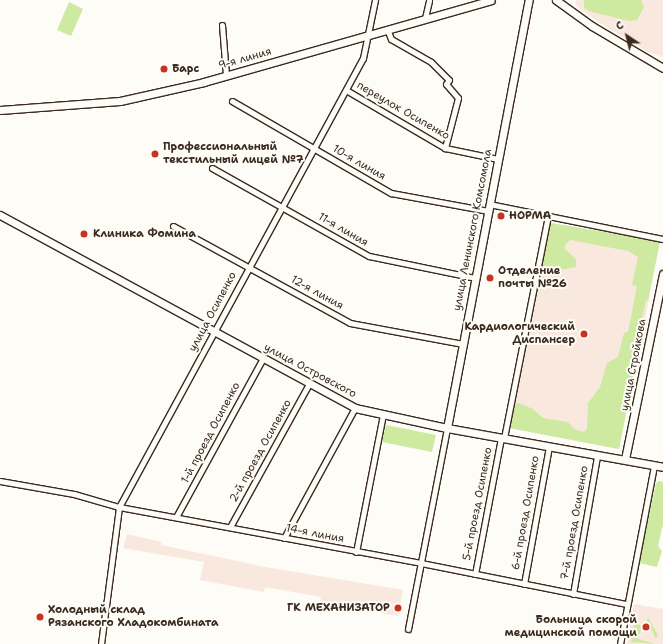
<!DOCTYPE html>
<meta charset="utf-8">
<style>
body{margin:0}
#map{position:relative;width:663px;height:644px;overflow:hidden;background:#fdfcf7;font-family:"Shantell Sans",sans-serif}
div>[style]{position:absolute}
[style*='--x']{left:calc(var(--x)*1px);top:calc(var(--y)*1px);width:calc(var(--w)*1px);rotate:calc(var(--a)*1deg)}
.built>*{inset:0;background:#f9e8de}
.green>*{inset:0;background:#ceeaa1}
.roads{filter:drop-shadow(1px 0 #3b2a1e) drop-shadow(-1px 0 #3b2a1e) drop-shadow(0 1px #3b2a1e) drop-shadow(0 -1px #3b2a1e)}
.street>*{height:5px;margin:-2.5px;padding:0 2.5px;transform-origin:2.5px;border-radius:2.5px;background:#fdfcf7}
.secondary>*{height:7px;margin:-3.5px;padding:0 3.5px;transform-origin:3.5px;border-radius:3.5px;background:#fdfcf7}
.dots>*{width:11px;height:11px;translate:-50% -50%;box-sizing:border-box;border:2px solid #fdfcf7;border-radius:50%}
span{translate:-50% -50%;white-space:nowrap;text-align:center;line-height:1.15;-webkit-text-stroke:4px #fdfcf7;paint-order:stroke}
.street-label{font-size:11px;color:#3b2a1e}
.poi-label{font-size:11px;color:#3b2a1e;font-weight:700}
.left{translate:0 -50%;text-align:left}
.right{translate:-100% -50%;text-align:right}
.north{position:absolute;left:607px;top:16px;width:40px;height:40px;-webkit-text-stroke:3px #fdfcf7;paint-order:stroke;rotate:325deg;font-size:11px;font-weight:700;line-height:16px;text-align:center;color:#3b2a1e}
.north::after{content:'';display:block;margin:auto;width:14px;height:18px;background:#3b2a1e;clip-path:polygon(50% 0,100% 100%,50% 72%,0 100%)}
</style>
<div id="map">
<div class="built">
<i style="clip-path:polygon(576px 0,663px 0,663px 57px,648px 52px,595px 20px,575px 5px)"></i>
<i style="clip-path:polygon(550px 223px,660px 241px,645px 319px,641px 320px,639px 332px,641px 336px,619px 449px,509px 428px)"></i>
<i style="clip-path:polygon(127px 534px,161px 542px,161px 545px,265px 567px,403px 590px,398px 616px,320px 602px,321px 597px,265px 587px,264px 592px,200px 580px,204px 562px,123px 548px)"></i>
<i style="clip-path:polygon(634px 604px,663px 609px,663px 644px,627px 644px)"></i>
</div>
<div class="green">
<i style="clip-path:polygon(584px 0,641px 0,644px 7px,637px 20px,629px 21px,589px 11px,584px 8px)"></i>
<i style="clip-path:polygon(69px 2px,83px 9px,71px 36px,57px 30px)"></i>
<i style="clip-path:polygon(550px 223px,660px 241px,648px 301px,646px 300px,639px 332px,641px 336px,619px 449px,509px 428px,514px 404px,519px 403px,533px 409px,543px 418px,568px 422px,574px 429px,584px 432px,587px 429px,588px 403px,600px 387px,607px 363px,618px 357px,624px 333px,628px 332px,637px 286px,632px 285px,638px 257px,628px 251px,570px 240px,565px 245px,565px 249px,576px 259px,576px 267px,549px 272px,541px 267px)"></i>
<i style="clip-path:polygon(386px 425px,436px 435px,432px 452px,382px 442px)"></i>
<i style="clip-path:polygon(659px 481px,663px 482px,663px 524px,658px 546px,662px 551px,657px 567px,639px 563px,656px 483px)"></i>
<i style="clip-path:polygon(648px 617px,658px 636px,655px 638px,652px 630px,641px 628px,638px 639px,656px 644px,631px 642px,634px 624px,646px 626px)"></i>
</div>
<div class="roads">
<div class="street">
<i style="--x:425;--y:18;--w:18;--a:-77"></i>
<i style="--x:222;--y:25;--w:50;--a:85.4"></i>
<i style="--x:387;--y:29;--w:11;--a:68"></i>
<i style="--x:391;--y:39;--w:46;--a:29.9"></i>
<i style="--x:431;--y:62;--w:25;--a:45"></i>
<i style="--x:449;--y:80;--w:5;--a:127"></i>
<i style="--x:446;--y:84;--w:18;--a:49"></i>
<i style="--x:458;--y:98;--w:52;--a:104.6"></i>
<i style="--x:346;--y:90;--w:115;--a:30.4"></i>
<i style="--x:445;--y:148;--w:54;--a:11.7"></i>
<i style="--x:232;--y:101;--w:184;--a:30.1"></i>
<i style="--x:391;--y:193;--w:99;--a:10.5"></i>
<i style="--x:212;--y:168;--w:180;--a:29.3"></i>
<i style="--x:369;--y:256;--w:108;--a:11.7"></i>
<i style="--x:489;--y:204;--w:177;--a:11.4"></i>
<i style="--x:173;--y:226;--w:202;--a:28.7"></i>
<i style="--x:350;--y:323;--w:115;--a:10.5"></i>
<i style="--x:504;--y:438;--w:226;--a:-78.8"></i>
<i style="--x:0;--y:481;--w:75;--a:10"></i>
<i style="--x:74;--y:494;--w:47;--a:16.1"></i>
<i style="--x:119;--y:507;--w:307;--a:10.5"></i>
<i style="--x:421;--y:563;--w:210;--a:11.3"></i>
<i style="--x:176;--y:517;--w:181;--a:-61.3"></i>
<i style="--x:230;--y:527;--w:163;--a:-61.1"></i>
<i style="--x:284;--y:538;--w:148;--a:-61.4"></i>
<i style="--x:356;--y:552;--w:140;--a:-78.9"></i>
<i style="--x:475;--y:574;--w:138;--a:-79.2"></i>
<i style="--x:524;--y:584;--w:139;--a:-79.7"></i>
<i style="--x:573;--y:594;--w:140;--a:-80.1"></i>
<i style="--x:408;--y:629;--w:205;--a:-79"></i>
<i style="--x:101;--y:644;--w:138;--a:-82.5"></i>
<i style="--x:119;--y:507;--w:511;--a:-61.48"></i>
<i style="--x:363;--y:58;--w:59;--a:-78.3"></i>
<i style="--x:620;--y:644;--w:181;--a:-79.2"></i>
</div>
<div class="secondary">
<i style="--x:556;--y:0;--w:44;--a:35.8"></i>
<i style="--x:592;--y:26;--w:82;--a:30.6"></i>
<i style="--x:0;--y:110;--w:120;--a:-4.3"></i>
<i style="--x:120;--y:101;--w:86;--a:-12.7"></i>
<i style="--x:204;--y:82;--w:298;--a:-15.9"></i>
<i style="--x:0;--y:215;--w:404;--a:28.5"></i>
<i style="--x:355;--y:408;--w:94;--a:12.3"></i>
<i style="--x:447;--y:428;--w:219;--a:10.2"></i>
<i style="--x:447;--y:428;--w:436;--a:-79.2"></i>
<i style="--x:625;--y:459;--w:189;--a:-78.4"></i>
</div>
</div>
<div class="dots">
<i style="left:164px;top:69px;background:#c8321e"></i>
<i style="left:155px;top:154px;background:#c8321e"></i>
<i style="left:501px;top:216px;background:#c8321e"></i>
<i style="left:84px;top:234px;background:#c8321e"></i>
<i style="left:490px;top:278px;background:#c8321e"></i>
<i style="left:584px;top:334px;background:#c8321e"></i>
<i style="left:398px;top:608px;background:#c8321e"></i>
<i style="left:40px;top:617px;background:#c8321e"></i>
<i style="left:646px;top:627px;background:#c8321e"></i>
</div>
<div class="street-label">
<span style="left:245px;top:59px;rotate:-16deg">9-я линия</span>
<span style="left:403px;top:111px;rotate:30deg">переулок Осипенко</span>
<span style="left:359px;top:163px;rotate:30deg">10-я линия</span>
<span style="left:343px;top:230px;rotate:30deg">11-я линия</span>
<span style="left:473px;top:230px;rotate:-79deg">улица Ленинского Комсомола</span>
<span style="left:317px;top:293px;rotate:29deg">12-я линия</span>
<span style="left:213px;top:312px;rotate:-62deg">улица Осипенко</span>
<span style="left:634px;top:365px;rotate:-79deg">улица Стройкова</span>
<span style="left:310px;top:371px;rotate:28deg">улица Островского</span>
<span style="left:211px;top:433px;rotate:-62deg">1-й проезд Осипенко</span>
<span style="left:261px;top:451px;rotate:-61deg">2-й проезд Осипенко</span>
<span style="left:478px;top:504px;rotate:-79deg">5-й проезд Осипенко</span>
<span style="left:526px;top:513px;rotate:-80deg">6-й проезд Осипенко</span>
<span style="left:575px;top:523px;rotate:-80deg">7-й проезд Осипенко</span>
<span style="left:315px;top:534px;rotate:11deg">14-я линия</span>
</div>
<div class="poi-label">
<span class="left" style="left:172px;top:69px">Барс</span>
<span class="left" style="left:163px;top:154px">Профессиональный<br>текстильный лицей №7</span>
<span class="left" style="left:509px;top:216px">НОРМА</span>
<span class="left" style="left:93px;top:234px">Клиника Фомина</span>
<span class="left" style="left:498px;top:278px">Отделение<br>почты №26</span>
<span class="right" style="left:575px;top:334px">Кардиологический<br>Диспансер</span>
<span class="right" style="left:390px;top:608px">ГК МЕХАНИЗАТОР</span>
<span class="left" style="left:48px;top:617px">Холодный склад<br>Рязанского Хладокомбината</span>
<span class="right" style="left:637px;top:627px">Больница скорой<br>медицинской помощи</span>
</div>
<div class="north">С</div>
</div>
